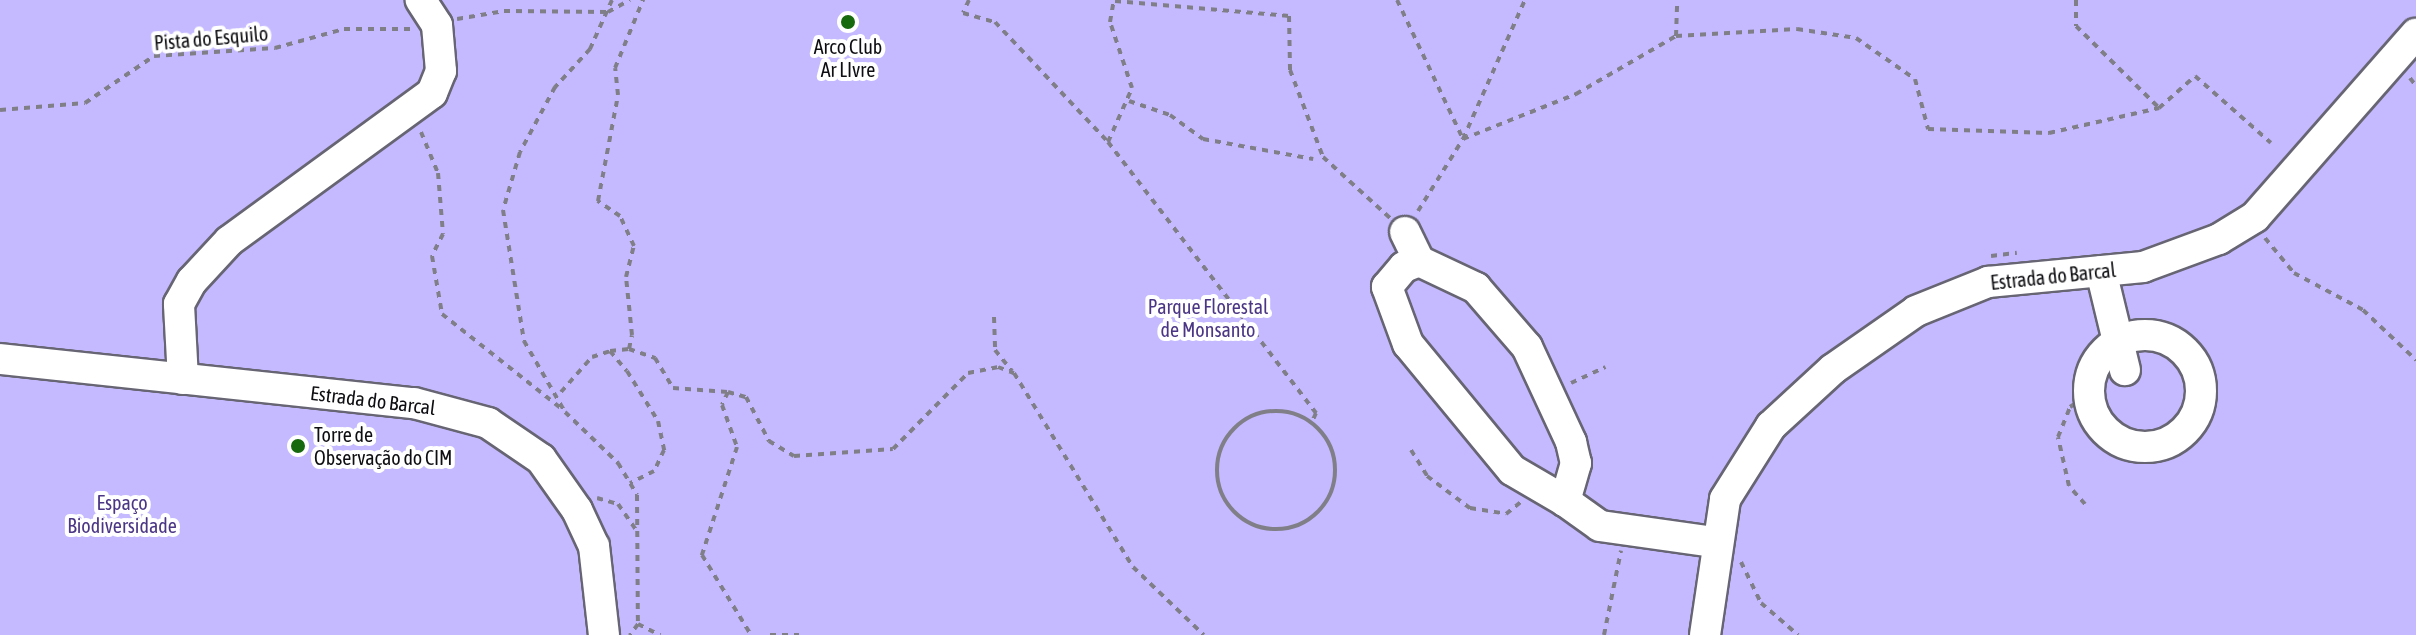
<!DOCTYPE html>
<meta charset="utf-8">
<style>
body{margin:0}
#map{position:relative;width:2416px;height:635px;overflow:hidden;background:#f0eefd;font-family:"Asap Condensed",sans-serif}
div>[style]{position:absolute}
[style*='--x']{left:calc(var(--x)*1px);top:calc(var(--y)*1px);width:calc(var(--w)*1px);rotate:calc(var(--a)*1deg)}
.green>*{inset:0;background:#c5baff}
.path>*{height:4px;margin-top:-2px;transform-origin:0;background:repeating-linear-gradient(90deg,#807f88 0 6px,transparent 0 12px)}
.path>.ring{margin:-2px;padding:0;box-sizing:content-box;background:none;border:4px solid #807f88;border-radius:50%}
.roads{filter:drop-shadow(2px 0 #676573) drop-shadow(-2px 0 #676573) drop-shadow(0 2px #676573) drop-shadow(0 -2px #676573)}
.minor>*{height:30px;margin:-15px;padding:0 15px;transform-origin:15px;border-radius:15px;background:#fff}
.minor>.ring{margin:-15px;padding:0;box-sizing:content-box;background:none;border:30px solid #fff;border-radius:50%}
.dots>*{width:22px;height:22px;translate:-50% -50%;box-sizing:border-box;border:4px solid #fff;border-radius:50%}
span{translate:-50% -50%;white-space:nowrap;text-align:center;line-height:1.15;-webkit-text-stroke:8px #fff;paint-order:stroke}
.street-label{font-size:20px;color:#0e0e12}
.poi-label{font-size:20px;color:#0e0e12}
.left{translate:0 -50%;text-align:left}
.park-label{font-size:20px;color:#4b3685}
</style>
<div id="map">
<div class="green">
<i style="clip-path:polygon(0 0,2416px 0,2416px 635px,0 635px)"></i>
</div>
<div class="path">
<i style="--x:612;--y:0;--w:54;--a:114.2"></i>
<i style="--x:590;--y:49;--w:52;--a:132.6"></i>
<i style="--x:555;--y:87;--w:74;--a:118.3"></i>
<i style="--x:520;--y:152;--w:60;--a:106.3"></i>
<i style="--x:503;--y:210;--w:133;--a:80.9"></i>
<i style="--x:524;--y:341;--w:82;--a:60"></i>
<i style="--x:565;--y:412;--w:74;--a:43.9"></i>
<i style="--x:618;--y:463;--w:37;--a:59"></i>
<i style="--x:637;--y:495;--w:129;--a:89.6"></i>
<i style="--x:638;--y:624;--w:14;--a:126"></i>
<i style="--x:969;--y:0;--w:14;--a:115"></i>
<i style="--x:963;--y:13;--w:33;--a:16"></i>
<i style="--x:995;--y:22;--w:165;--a:46.7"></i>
<i style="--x:1108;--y:142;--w:342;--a:52.5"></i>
<i style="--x:1316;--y:413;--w:10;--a:114"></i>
<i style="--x:1397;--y:0;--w:154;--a:64.6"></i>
<i style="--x:1463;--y:139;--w:122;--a:-21.7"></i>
<i style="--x:1576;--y:94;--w:116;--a:-30.1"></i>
<i style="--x:1676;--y:36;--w:36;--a:-88"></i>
<i style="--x:2076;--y:0;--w:26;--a:90"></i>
<i style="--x:2076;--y:26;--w:115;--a:44.6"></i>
<i style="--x:1115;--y:1;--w:175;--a:4.9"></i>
<i style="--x:1289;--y:16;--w:54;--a:88.9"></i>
<i style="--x:1290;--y:70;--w:93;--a:69.2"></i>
<i style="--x:1323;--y:157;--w:91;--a:42.3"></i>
<i style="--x:457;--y:19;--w:48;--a:-9.7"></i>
<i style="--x:504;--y:11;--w:104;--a:0.6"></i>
<i style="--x:608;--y:12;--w:25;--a:-29"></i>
<i style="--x:1676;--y:36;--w:121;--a:-3.3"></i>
<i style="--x:1797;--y:29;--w:60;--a:8.7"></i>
<i style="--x:1856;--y:38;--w:72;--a:34.8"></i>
<i style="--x:1915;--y:79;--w:52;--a:75.4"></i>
<i style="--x:1928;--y:129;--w:121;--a:1.9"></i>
<i style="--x:2049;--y:133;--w:113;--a:-12.8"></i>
<i style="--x:2159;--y:108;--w:48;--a:-41.6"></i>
<i style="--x:2195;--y:76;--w:101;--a:41.4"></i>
<i style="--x:2410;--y:78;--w:10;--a:53"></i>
<i style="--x:1129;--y:101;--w:43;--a:18.9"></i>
<i style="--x:1170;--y:115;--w:41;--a:36"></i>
<i style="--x:1203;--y:139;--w:112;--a:10.3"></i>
<i style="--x:0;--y:110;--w:85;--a:-4.7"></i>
<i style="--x:85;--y:103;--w:83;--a:-34.3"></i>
<i style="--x:154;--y:56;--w:121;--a:-3.8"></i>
<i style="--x:275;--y:48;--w:72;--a:-15.4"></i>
<i style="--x:344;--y:29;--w:70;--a:0"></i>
<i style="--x:421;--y:132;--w:44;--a:67.5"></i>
<i style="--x:438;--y:173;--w:61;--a:85.3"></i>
<i style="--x:443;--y:234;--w:25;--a:117"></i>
<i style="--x:432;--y:256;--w:59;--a:80.2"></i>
<i style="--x:442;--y:314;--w:154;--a:38.4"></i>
<i style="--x:1108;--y:142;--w:59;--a:-66"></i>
<i style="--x:1132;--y:88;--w:70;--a:-108.4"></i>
<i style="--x:1110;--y:22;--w:22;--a:-80"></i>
<i style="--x:1418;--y:211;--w:85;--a:-58"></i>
<i style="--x:1463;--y:139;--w:152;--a:-66"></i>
<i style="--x:2265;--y:238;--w:45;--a:50.4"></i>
<i style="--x:2294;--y:273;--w:78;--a:28.2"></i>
<i style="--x:2363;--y:310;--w:73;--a:43.3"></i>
<i style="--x:1991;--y:256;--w:26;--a:-7"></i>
<i style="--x:994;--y:317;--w:33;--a:88"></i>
<i style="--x:995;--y:350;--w:27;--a:51"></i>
<i style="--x:629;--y:349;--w:28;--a:19"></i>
<i style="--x:655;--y:358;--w:35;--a:59"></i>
<i style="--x:673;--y:388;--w:55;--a:4.2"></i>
<i style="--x:728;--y:392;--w:14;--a:115"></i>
<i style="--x:722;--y:405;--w:45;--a:70.3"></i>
<i style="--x:737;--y:447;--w:114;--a:108"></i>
<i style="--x:702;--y:555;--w:94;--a:58.5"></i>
<i style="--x:610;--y:351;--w:19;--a:-6"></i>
<i style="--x:629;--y:349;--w:14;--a:-78"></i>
<i style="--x:632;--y:335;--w:58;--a:-95.9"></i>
<i style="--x:626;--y:277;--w:32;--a:-76"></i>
<i style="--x:634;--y:246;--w:33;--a:-115"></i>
<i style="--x:620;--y:216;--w:27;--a:-146"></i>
<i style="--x:598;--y:201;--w:108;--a:-79.3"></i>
<i style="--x:618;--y:95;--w:27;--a:-96"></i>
<i style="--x:615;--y:68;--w:74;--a:-67.6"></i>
<i style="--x:1571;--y:383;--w:38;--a:-25"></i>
<i style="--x:561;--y:392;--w:47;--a:-48.5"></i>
<i style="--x:592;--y:357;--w:19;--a:-18"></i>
<i style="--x:610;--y:351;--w:26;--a:50"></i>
<i style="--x:627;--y:371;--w:59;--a:58.2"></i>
<i style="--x:658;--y:421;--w:30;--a:78"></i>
<i style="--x:664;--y:450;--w:23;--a:115"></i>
<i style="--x:654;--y:471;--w:27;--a:153"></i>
<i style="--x:728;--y:392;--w:19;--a:16"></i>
<i style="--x:746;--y:397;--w:50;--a:62.4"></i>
<i style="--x:769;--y:441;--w:29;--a:31"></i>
<i style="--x:794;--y:456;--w:99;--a:-4"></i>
<i style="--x:893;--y:449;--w:107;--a:-45.4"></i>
<i style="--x:968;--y:373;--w:31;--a:-11"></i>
<i style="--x:998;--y:367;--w:17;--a:21"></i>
<i style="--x:1014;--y:373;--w:228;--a:58.5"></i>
<i style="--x:1133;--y:567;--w:98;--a:43.8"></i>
<i class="ring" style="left:1217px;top:411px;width:114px;height:114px"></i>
<i style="--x:1411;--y:450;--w:31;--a:58"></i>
<i style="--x:1427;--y:476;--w:54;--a:36.7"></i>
<i style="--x:1470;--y:508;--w:36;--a:9"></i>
<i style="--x:1506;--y:514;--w:21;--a:-39"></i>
<i style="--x:597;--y:498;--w:22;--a:16"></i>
<i style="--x:618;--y:504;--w:33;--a:55"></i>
<i style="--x:2085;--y:504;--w:24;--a:-132"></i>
<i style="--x:2069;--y:486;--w:50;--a:-102.7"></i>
<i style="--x:2058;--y:437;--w:32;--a:-68"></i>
<i style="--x:2070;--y:407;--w:22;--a:-34"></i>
<i style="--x:1741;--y:562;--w:46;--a:64"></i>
<i style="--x:1761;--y:603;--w:49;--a:40.9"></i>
<i style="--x:638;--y:624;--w:25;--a:27"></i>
<i style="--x:770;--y:635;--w:29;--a:0"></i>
<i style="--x:1604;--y:635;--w:86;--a:-78.6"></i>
</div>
<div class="roads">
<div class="minor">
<i style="--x:1405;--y:232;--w:32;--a:64"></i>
<i style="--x:2101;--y:271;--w:102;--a:76.4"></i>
<i class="ring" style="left:2089px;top:335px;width:82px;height:82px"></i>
<i style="--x:0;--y:359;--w:416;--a:6.1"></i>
<i style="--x:414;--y:403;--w:77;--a:15.1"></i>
<i style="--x:488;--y:423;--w:64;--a:34.2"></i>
<i style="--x:541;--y:459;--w:62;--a:54.8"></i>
<i style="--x:577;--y:510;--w:40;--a:65"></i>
<i style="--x:594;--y:546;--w:90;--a:83.6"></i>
<i style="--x:183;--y:379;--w:75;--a:-93.1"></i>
<i style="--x:179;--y:304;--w:26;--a:-61"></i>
<i style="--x:192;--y:281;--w:54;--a:-47.2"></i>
<i style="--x:229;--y:241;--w:251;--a:-36.1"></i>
<i style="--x:432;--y:93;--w:24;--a:-68"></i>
<i style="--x:441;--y:71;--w:46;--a:-95"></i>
<i style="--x:437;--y:25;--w:30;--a:-123"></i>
<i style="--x:1565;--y:501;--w:61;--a:-149.7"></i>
<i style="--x:1512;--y:470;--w:163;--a:-129.5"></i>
<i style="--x:1408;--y:344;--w:61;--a:-110.2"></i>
<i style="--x:1387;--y:287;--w:26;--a:-50"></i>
<i style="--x:1404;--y:267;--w:16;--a:-22"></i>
<i style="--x:1419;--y:261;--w:63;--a:25.3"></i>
<i style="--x:1476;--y:288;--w:78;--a:49.2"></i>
<i style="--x:1527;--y:347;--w:105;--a:65.1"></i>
<i style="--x:1571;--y:442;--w:22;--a:77"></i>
<i style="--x:1576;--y:463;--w:40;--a:106"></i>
<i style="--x:1565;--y:501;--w:43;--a:35.5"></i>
<i style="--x:1600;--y:526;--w:115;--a:8"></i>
<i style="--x:1705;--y:635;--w:137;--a:-81.6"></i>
<i style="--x:1725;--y:499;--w:86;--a:-57.8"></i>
<i style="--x:1771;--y:426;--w:84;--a:-42.6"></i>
<i style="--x:1833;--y:369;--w:101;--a:-34.9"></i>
<i style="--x:1916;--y:311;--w:78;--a:-21.9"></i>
<i style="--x:1988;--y:282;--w:156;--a:-5.5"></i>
<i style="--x:2143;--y:267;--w:81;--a:-20.2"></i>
<i style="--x:2219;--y:239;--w:42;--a:-31.4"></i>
<i style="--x:2255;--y:217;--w:244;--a:-48.7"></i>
</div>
</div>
<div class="dots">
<i style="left:848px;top:22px;background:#17690d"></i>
<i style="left:298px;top:446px;background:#17690d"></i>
</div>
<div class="street-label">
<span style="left:211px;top:38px;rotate:-5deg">Pista do Esquilo</span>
<span style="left:2053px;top:276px;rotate:-6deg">Estrada do Barcal</span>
<span style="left:373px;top:400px;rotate:7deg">Estrada do Barcal</span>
</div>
<div class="poi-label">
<span style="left:848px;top:58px">Arco Club<br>Ar LIvre</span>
<span class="left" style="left:314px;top:446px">Torre de<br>Observação do CIM</span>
</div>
<div class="park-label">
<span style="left:1208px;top:318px">Parque Florestal<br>de Monsanto</span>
<span style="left:122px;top:514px">Espaço<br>Biodiversidade</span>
</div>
</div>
